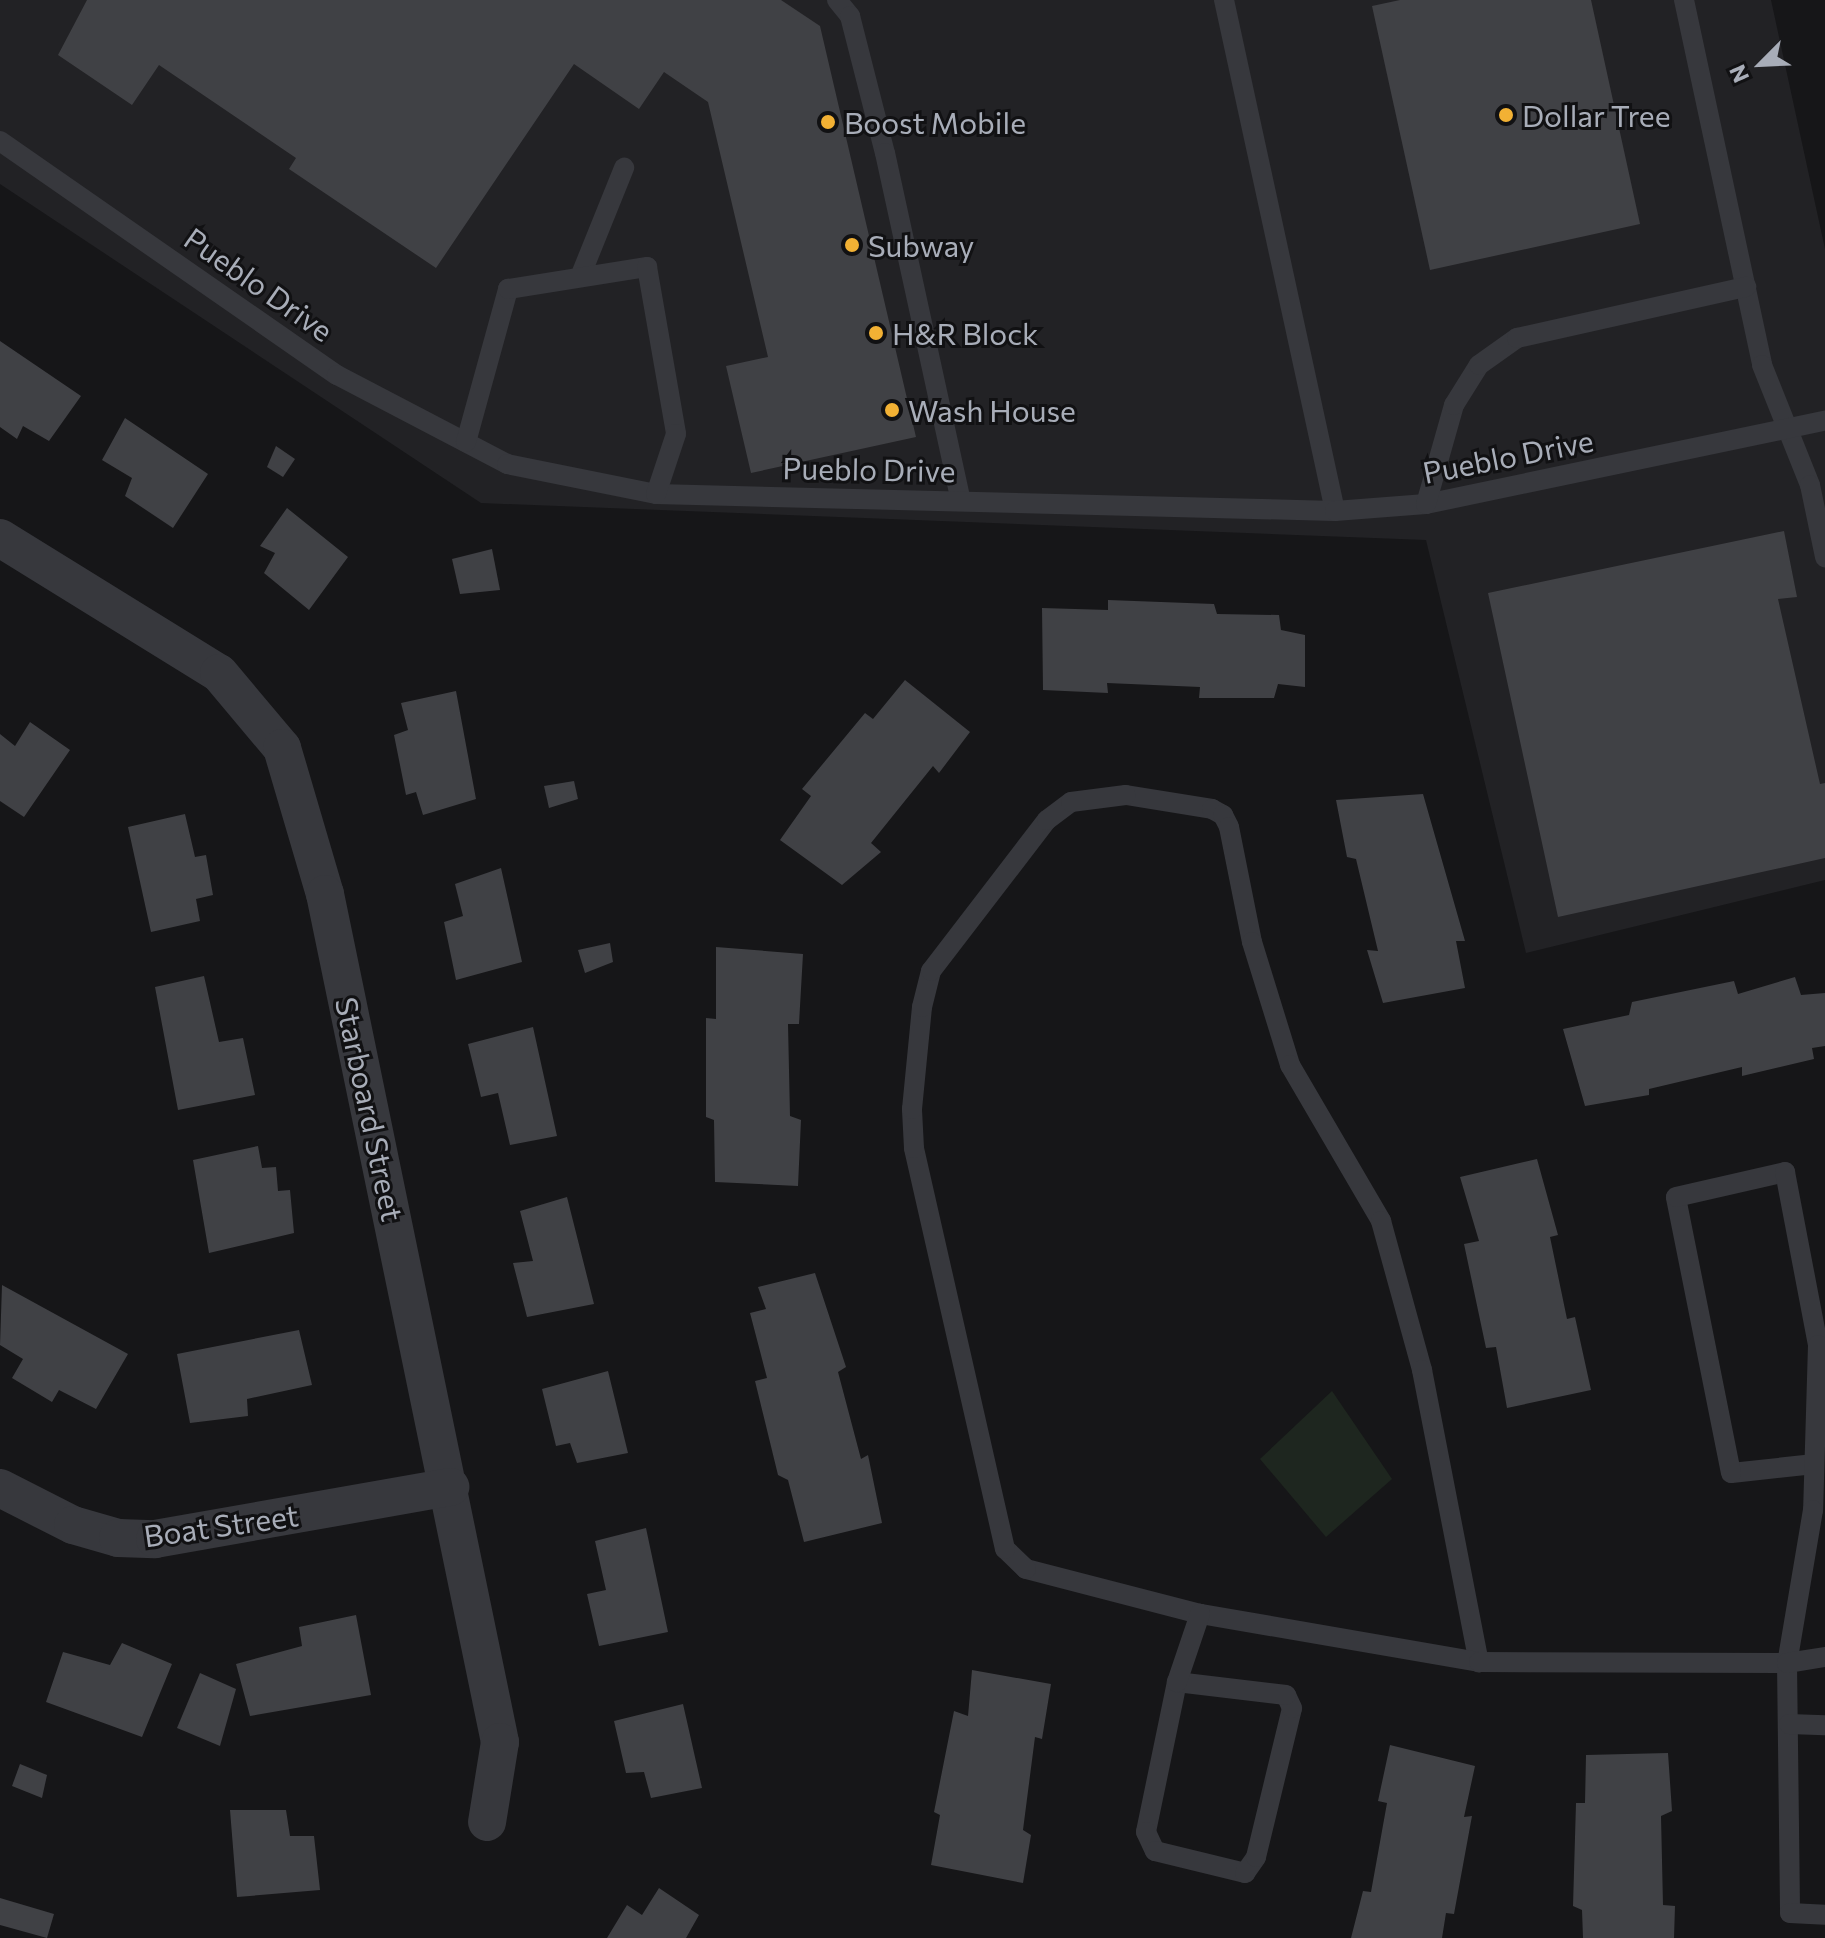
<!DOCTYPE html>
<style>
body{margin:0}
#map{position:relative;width:1825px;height:1938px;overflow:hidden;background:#161618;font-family:Commissioner,sans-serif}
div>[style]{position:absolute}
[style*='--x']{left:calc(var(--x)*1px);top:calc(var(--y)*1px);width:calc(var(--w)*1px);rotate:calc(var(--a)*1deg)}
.built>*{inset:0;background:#222225}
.green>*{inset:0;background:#1e261f}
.building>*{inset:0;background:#404145}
.service>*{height:20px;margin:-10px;padding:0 10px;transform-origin:10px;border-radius:10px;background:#37383d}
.minor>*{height:38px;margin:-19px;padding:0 19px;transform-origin:19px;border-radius:19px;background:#37383d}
.dots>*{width:22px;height:22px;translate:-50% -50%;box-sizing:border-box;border:4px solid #111113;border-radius:50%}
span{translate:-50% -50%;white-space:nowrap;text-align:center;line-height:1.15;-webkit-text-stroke:6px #111113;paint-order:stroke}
.poi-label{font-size:30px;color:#a8adb8}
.left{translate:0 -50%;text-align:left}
.street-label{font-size:30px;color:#a8adb8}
.north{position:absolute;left:1721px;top:24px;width:80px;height:80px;-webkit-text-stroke:6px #111113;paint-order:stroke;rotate:246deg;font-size:22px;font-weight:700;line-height:32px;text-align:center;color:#a8adb8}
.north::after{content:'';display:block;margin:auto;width:28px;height:36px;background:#a8adb8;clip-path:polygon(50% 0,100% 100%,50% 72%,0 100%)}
</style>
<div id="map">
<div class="built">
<i style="clip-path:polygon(0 0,1771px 0,1825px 249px,1825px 880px,1526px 953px,1426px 540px,481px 503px,0 184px)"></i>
</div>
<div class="green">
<i style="clip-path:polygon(1332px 1391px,1392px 1479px,1326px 1537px,1260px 1459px)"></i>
</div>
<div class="building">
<i style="clip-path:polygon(87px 0,781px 0,820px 26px,916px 437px,751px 473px,726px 366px,768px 357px,708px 102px,664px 72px,639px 109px,574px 64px,436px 268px,289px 169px,296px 158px,159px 65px,132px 105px,58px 55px)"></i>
<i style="clip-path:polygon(1400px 0,1591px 0,1640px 224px,1430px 270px,1372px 6px)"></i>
<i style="clip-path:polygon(0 341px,81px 396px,49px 441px,23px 426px,17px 439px,0 427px)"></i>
<i style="clip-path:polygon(125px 418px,208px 474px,173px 528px,125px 496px,132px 478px,102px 460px)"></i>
<i style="clip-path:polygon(276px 446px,295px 459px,283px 477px,267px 467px)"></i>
<i style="clip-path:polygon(287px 508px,348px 557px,309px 610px,264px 573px,275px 553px,260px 546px)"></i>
<i style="clip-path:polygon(1784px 531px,1797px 597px,1778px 599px,1820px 784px,1825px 783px,1825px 858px,1558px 917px,1488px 593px)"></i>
<i style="clip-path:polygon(492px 549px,500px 590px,460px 594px,452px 559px)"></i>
<i style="clip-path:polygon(1108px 600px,1214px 604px,1217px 614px,1279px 615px,1281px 630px,1305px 635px,1305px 687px,1278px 684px,1274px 698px,1199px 698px,1200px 687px,1107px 683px,1108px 693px,1043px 690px,1042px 608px,1108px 610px)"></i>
<i style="clip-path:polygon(905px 680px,970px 732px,939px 773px,933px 766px,871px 843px,881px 852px,842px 885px,780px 840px,811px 796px,802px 789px,865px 713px,873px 719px)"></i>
<i style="clip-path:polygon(456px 691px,476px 799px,423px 815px,416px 792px,406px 795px,394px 735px,408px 730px,401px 703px)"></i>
<i style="clip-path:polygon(30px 722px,70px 750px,24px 817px,0 801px,0 734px,15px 746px)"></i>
<i style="clip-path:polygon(574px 781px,578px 799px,549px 808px,544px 786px)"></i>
<i style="clip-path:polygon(1423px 794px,1465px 941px,1456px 941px,1465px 988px,1383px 1003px,1367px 950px,1378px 951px,1356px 859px,1347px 857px,1336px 800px)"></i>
<i style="clip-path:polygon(185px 814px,195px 857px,206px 855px,213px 895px,196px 899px,200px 921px,151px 932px,128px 827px)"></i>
<i style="clip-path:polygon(501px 868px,522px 962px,456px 980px,444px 922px,463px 916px,455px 884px)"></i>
<i style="clip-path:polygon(610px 943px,613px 962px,585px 973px,578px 950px)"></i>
<i style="clip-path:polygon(716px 947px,803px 954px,799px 1024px,788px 1024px,790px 1116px,801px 1120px,798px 1186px,715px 1182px,714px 1120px,706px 1117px,706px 1018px,716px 1019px)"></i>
<i style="clip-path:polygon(204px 976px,219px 1042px,243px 1038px,255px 1095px,178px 1110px,155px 987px)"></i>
<i style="clip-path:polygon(1795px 977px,1801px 995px,1825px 993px,1825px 1046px,1812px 1048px,1814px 1059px,1742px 1076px,1742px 1067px,1649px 1089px,1649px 1095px,1585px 1106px,1563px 1029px,1629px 1015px,1632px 1002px,1734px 981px,1738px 994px)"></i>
<i style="clip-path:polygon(533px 1027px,557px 1136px,510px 1145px,498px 1093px,481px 1097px,468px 1044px)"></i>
<i style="clip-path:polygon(258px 1146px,262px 1168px,276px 1167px,278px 1191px,290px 1190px,294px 1233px,209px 1253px,193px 1160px)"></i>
<i style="clip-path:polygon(1537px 1159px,1558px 1235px,1550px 1237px,1567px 1319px,1575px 1317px,1591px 1390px,1507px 1408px,1496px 1347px,1486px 1348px,1464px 1244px,1479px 1241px,1460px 1177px)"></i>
<i style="clip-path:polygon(567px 1197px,594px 1304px,527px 1317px,513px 1263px,533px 1261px,520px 1211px)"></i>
<i style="clip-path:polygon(815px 1273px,846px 1367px,838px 1372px,861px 1459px,868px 1455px,882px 1523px,804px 1542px,788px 1480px,778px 1475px,755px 1381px,767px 1378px,750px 1313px,766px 1309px,758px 1287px)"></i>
<i style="clip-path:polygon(2px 1285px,128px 1354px,96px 1409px,59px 1390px,52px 1402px,12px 1378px,23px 1359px,0 1345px)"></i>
<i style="clip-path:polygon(299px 1330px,312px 1385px,247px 1399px,248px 1416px,190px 1423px,177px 1354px)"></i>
<i style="clip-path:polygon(608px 1371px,628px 1453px,577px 1463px,570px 1443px,556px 1446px,542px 1389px)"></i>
<i style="clip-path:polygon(646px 1528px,668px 1632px,599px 1646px,587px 1594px,606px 1590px,595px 1541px)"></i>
<i style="clip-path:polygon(356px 1615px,371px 1695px,250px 1716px,236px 1664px,302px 1646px,299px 1627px)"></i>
<i style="clip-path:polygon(122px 1643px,172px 1664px,142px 1737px,46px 1702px,63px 1652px,110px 1665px)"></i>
<i style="clip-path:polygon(972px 1670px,1051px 1684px,1042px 1739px,1035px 1737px,1023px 1830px,1031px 1835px,1023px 1883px,931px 1865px,940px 1815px,934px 1812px,954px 1711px,968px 1716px)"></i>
<i style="clip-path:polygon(200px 1673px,236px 1689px,220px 1746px,177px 1728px)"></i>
<i style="clip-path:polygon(683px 1704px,702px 1788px,651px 1798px,644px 1772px,626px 1773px,614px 1721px)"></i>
<i style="clip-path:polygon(1390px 1745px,1475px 1766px,1464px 1817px,1472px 1816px,1454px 1914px,1446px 1913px,1442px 1938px,1351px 1938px,1363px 1891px,1371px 1892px,1387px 1803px,1378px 1801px)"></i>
<i style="clip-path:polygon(1668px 1753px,1672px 1811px,1661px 1816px,1663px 1905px,1675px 1906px,1674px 1938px,1583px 1938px,1582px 1910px,1573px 1906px,1576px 1803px,1585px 1803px,1586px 1755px)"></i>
<i style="clip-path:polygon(20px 1764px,47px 1775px,42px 1798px,12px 1786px)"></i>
<i style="clip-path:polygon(230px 1810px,286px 1810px,290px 1836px,314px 1836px,320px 1890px,237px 1897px)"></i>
<i style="clip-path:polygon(659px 1888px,699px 1915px,686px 1938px,607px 1938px,627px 1905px,642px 1915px)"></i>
<i style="clip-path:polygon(0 1898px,54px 1914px,47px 1938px,0 1925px)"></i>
</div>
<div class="service">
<i style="--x:837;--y:0;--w:21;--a:51"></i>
<i style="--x:850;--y:16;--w:141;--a:75.7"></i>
<i style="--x:885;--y:153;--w:356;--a:77.7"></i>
<i style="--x:1224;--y:0;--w:523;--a:77.74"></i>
<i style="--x:1684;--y:0;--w:373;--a:77.9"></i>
<i style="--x:1762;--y:365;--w:129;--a:68.2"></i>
<i style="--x:1810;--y:485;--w:74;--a:78.2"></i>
<i style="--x:0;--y:141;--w:410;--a:34.8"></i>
<i style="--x:337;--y:375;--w:192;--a:27.6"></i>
<i style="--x:507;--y:464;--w:152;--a:11.4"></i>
<i style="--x:656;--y:494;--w:679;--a:1.43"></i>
<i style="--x:1335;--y:511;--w:91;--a:-4.4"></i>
<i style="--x:1426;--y:504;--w:408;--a:-11.8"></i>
<i style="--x:580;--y:277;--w:118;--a:-68"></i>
<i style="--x:466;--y:442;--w:159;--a:-74.6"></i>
<i style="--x:508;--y:289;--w:141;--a:-9"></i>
<i style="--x:647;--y:267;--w:169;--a:80.1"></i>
<i style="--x:676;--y:434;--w:63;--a:108.4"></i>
<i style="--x:1426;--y:504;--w:103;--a:-74.2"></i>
<i style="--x:1454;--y:405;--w:47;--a:-58"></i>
<i style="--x:1479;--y:365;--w:47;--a:-35.4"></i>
<i style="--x:1517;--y:338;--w:235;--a:-12.6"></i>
<i style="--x:1126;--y:795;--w:87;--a:9.2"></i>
<i style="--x:1212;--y:809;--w:13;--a:29"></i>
<i style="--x:1223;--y:815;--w:13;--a:63"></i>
<i style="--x:1229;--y:827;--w:117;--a:78.7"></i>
<i style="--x:1252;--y:942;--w:129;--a:72.8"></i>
<i style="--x:1290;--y:1065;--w:181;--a:59.7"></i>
<i style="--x:1381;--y:1221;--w:155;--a:74.6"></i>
<i style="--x:1422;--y:1370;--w:298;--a:79"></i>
<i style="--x:1479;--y:1662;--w:283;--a:-170.2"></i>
<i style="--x:1200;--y:1614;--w:180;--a:-165.5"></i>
<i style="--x:1026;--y:1569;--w:29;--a:-136"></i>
<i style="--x:1005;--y:1549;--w:411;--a:-102.8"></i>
<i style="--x:914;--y:1148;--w:39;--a:-93"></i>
<i style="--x:912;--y:1109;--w:102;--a:-84.4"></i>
<i style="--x:922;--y:1007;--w:37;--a:-76"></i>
<i style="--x:931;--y:971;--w:190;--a:-52.5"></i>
<i style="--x:1047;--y:820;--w:30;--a:-37"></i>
<i style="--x:1071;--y:802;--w:55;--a:-7.3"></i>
<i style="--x:1814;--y:1464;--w:83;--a:173.8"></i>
<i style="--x:1731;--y:1473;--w:281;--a:-101.3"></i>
<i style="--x:1676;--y:1197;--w:112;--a:-12.9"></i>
<i style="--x:1785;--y:1172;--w:176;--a:79.2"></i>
<i style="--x:1818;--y:1345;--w:165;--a:91.7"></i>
<i style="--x:1813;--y:1510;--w:155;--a:99.6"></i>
<i style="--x:1787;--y:1663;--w:250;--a:89.3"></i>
<i style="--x:1790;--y:1913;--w:35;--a:3"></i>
<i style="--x:1479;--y:1662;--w:308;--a:0.2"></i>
<i style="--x:1787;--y:1663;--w:38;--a:-9"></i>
<i style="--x:1177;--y:1682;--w:153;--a:101.7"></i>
<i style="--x:1146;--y:1832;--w:21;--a:65"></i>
<i style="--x:1155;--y:1851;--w:93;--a:13.7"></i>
<i style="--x:1245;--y:1873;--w:19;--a:-55"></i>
<i style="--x:1256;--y:1857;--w:153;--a:-76.4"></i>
<i style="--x:1292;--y:1708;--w:14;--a:-115"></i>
<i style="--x:1286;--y:1695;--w:110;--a:-173.2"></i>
<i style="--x:1177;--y:1682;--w:72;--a:-71.3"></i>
<i style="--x:1789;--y:1724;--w:36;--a:2"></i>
</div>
<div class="minor">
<i style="--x:0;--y:538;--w:257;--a:31.7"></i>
<i style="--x:219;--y:673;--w:98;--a:50"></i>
<i style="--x:282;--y:748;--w:152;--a:73.6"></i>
<i style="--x:325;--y:894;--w:866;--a:78.34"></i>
<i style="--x:500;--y:1742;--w:81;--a:99.2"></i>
<i style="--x:0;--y:1488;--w:82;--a:26.9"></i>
<i style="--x:73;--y:1525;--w:47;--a:16.1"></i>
<i style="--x:118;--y:1538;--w:37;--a:2"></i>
<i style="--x:155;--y:1539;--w:300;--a:-10"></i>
</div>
<div class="dots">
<i style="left:1506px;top:115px;background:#f2b134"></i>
<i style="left:828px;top:122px;background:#f2b134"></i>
<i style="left:852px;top:245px;background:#f2b134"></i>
<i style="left:876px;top:333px;background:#f2b134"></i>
<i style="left:892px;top:410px;background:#f2b134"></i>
</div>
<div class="poi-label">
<span class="left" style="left:1522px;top:115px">Dollar Tree</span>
<span class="left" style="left:844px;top:122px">Boost Mobile</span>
<span class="left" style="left:868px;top:245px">Subway</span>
<span class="left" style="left:892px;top:333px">H&amp;R Block</span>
<span class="left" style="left:908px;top:410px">Wash House</span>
</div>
<div class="street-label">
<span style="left:259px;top:284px;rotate:35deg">Pueblo Drive</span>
<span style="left:1508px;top:456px;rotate:-11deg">Pueblo Drive</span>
<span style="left:869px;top:469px;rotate:1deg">Pueblo Drive</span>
<span style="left:370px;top:1109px;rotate:78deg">Starboard Street</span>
<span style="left:221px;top:1525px;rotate:-8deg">Boat Street</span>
</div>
<div class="north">N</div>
</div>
